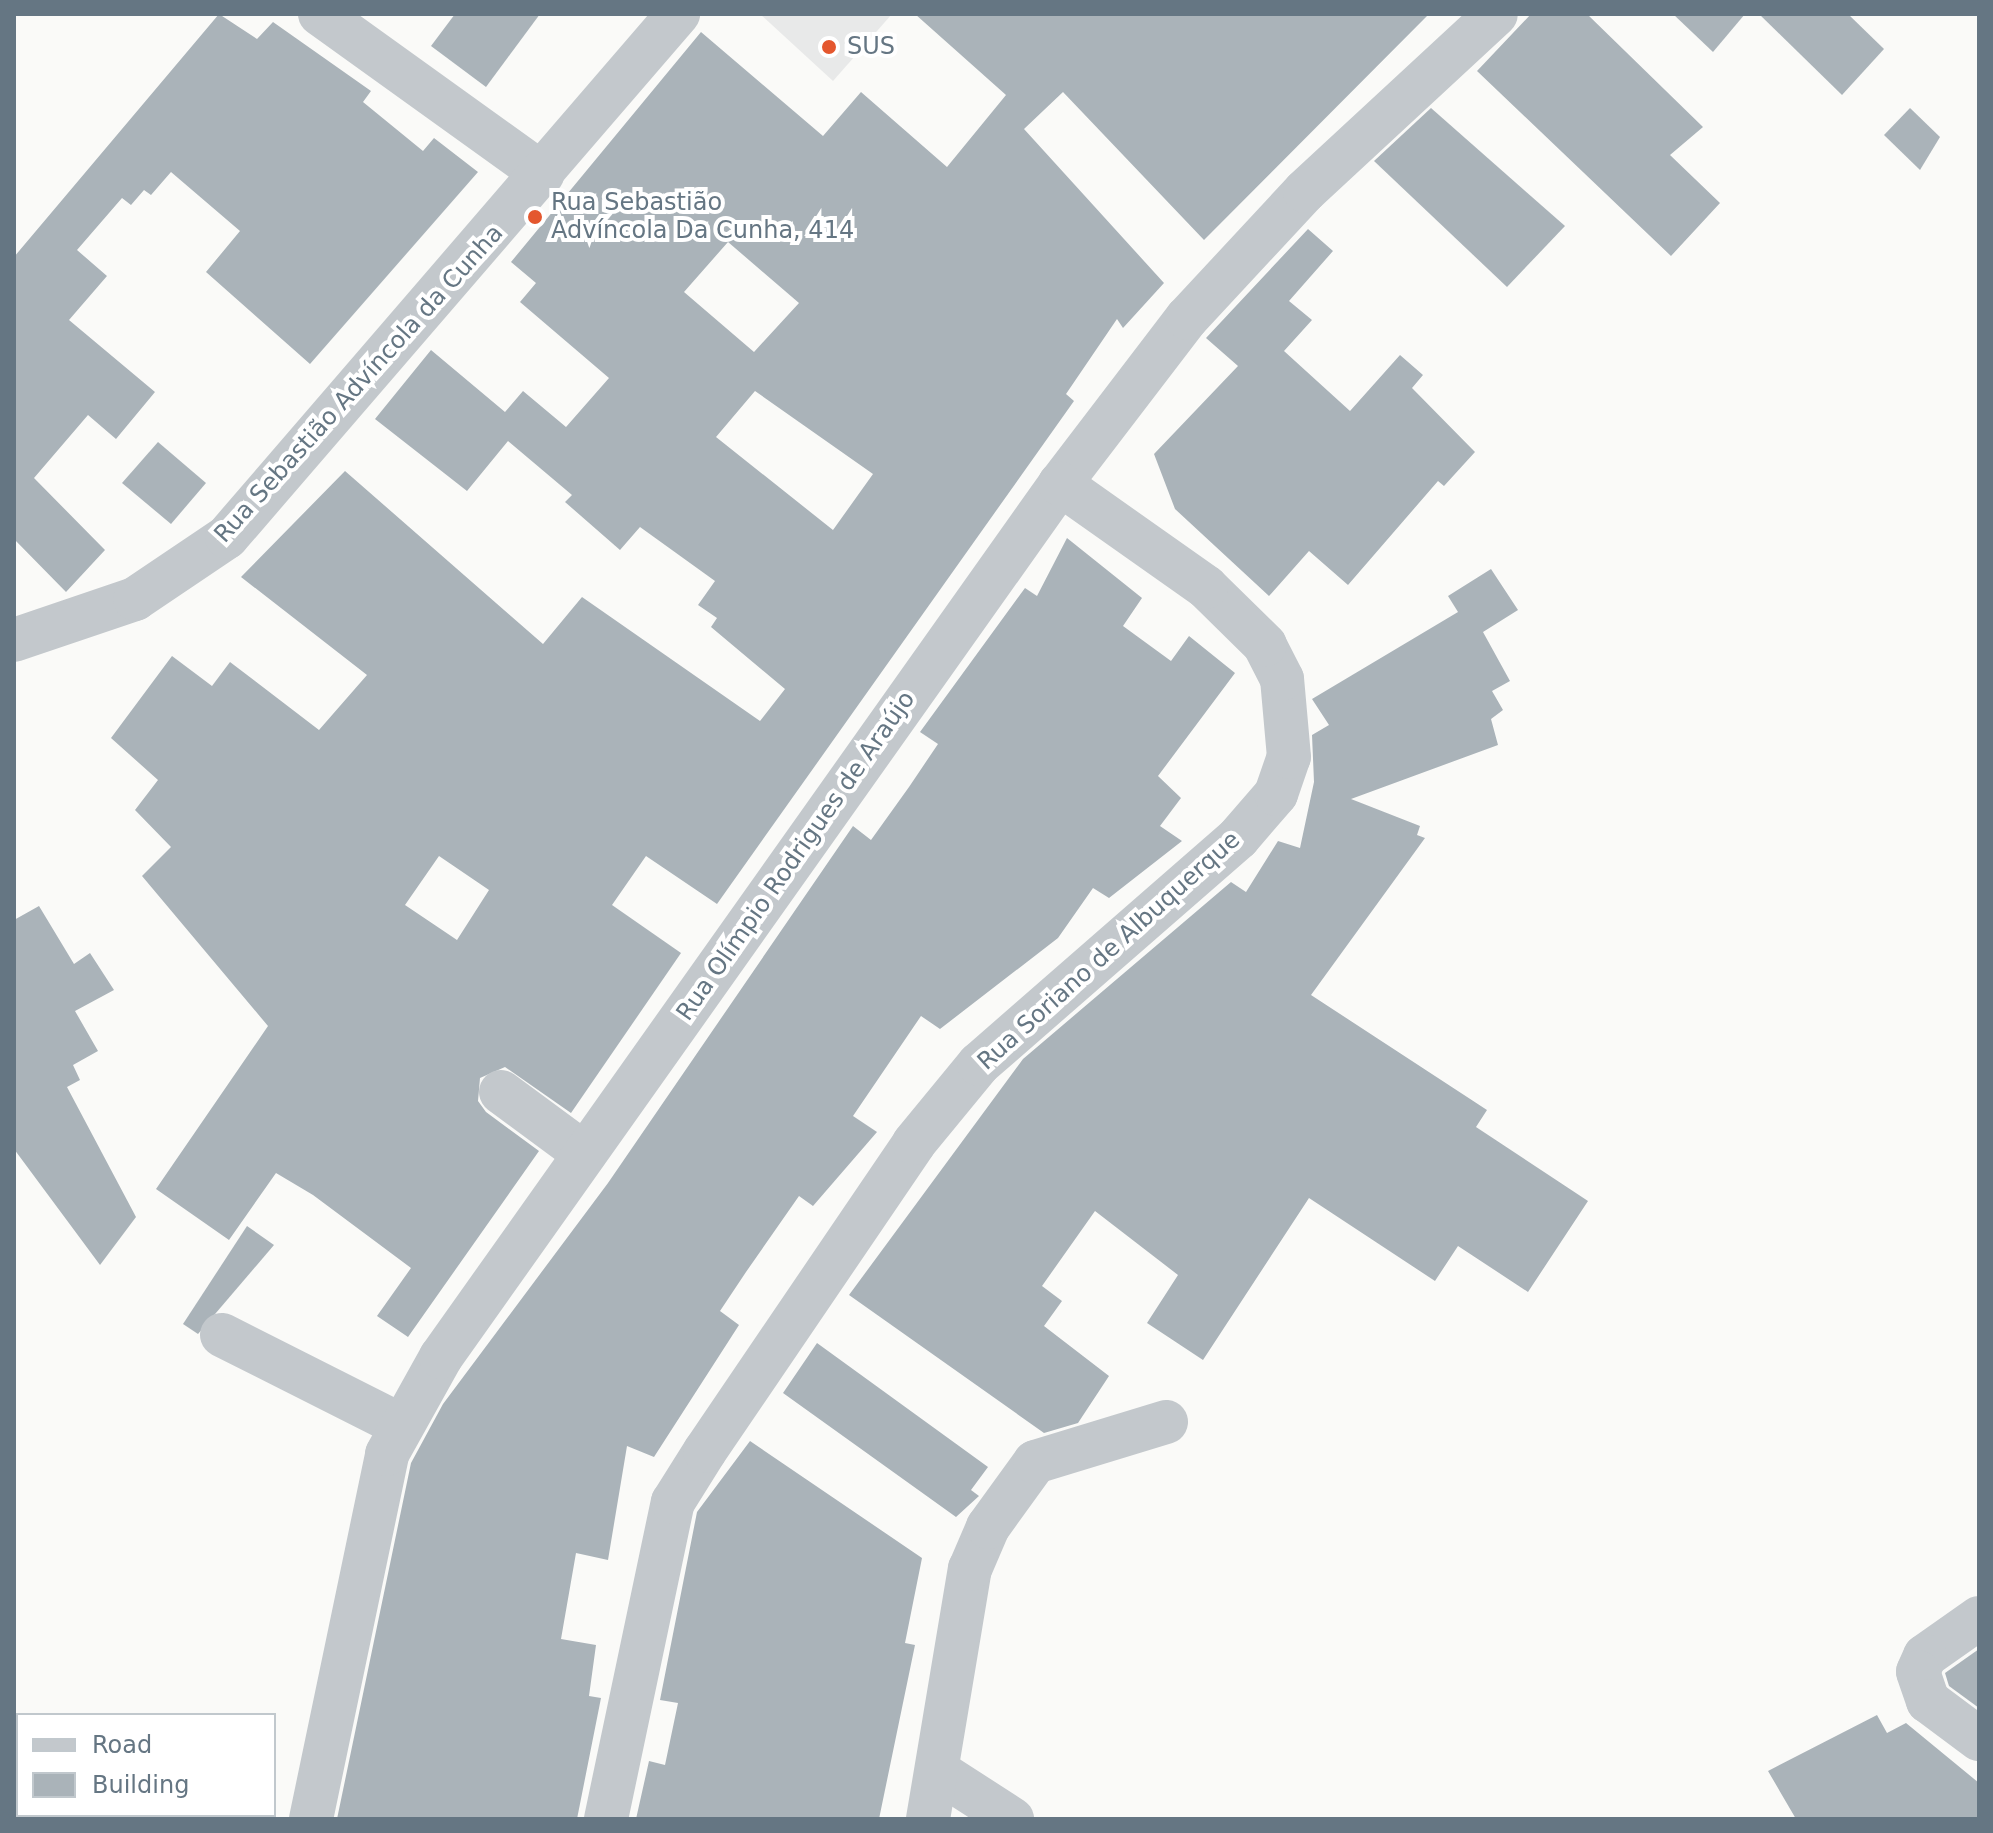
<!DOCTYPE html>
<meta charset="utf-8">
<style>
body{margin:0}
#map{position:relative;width:1993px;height:1833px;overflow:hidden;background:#fafaf8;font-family:"DejaVu Sans",sans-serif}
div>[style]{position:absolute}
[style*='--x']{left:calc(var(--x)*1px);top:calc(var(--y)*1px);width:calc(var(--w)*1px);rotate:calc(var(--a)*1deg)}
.built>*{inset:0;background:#e8e9e9}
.building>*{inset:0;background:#aab3b9}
.minor>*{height:44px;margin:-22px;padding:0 22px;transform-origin:22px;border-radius:22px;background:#c3c8cc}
.tertiary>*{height:44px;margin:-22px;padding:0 22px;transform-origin:22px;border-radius:22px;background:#c3c8cc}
.dots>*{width:22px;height:22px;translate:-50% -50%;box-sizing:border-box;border:4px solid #fff;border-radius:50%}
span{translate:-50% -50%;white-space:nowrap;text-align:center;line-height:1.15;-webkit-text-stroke:8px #fff;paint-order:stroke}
.poi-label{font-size:24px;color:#657683}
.left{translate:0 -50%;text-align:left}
.street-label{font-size:24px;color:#657683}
.frame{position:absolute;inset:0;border:16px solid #657683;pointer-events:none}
.legend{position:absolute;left:16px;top:1713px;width:260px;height:104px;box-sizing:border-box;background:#fff;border:2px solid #c1c8cd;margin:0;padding:10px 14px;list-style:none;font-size:24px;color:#657683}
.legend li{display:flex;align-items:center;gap:16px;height:40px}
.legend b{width:40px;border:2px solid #c1c8cd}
</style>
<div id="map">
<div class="built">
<i style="clip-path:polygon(760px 14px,892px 14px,833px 81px)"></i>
</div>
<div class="building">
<i style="clip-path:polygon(219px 14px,257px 39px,273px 22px,371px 91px,363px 102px,423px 151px,434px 138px,478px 172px,310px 364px,206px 272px,240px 231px,171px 172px,151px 195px,144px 190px,131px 205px,122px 198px,77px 250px,107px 276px,69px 320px,155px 392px,116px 439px,88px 415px,34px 478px,105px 550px,66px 592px,14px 539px,14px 257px)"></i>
<i style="clip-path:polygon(455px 14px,540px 14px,486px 87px,431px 46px)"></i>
<i style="clip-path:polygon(evenodd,915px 14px,1429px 14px,1204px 240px,1063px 92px,1024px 129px,1164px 283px,1123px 328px,1117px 319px,1066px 394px,1074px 401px,717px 904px,646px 856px,612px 905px,681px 953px,571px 1113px,505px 1067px,480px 1078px,478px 1101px,486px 1112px,539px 1151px,408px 1337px,377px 1316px,411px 1268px,313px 1195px,276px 1173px,229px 1240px,156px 1189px,268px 1026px,142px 876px,171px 847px,135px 810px,158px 780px,111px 738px,172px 656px,212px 686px,230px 662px,319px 730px,367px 675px,241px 577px,345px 471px,543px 644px,582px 597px,760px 721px,785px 689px,711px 627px,717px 618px,698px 605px,715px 581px,640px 527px,620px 550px,565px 502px,572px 495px,508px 441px,467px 491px,375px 419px,431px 350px,505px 412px,523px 391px,566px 427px,609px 378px,520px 302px,536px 283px,511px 262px,701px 32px,823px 136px,861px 92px,947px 167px,1006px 95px,915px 14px,728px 242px,799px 303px,754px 352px,684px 292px,728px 242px,915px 14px,755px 391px,873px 474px,833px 530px,716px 437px,755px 391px,915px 14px,439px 856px,489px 890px,457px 940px,405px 905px,439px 856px)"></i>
<i style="clip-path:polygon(1531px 14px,1587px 14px,1703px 127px,1670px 155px,1720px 203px,1671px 256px,1477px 71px)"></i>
<i style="clip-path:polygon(1673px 14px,1745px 14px,1713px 52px)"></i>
<i style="clip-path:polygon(1759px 14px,1848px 14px,1884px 49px,1842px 95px)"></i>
<i style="clip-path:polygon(1431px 108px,1565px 226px,1507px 287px,1374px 161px)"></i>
<i style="clip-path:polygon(1910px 108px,1940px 137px,1920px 170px,1884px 135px)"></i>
<i style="clip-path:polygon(1308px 229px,1333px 251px,1289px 301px,1312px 320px,1284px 351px,1350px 411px,1400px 355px,1423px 375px,1412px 388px,1475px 452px,1444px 486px,1438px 481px,1348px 585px,1309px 551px,1269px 596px,1175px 509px,1154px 454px,1238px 366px,1206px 338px)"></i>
<i style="clip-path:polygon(158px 442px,206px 483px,171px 524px,122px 483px)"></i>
<i style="clip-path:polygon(1067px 538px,1142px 598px,1123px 626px,1171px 661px,1189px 636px,1235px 673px,1158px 776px,1181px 798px,1160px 826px,1182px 841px,1109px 898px,1093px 888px,1058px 938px,940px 1029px,921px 1016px,853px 1116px,877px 1132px,813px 1206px,799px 1196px,746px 1272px,720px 1311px,739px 1325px,654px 1457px,627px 1446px,608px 1560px,576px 1553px,561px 1639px,596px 1645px,589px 1696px,601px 1698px,577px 1819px,337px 1819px,411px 1463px,443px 1404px,608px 1183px,853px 826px,871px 840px,909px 787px,938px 744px,920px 732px,1025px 588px,1037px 596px)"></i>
<i style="clip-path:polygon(1491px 569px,1518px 610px,1483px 632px,1510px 681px,1492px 691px,1503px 710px,1491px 719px,1498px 745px,1351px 799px,1420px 826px,1417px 835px,1425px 838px,1311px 995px,1487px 1110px,1476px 1127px,1588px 1201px,1528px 1292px,1458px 1246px,1435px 1281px,1309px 1198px,1203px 1360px,1147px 1323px,1178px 1275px,1095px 1211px,1042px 1286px,1062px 1301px,1044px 1326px,1109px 1376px,1078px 1423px,1044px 1433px,849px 1295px,1023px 1059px,1231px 882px,1246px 892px,1278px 841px,1300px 848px,1314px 782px,1312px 735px,1329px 725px,1312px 699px,1458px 612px,1448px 596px)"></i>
<i style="clip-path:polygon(39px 906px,74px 964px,90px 953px,114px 990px,75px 1011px,98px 1051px,73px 1065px,80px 1080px,67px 1087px,136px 1217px,100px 1265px,14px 1149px,14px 920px)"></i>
<i style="clip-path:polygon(247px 1226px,274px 1245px,198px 1334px,183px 1324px)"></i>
<i style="clip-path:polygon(817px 1343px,988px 1467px,971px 1490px,979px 1496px,956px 1517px,783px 1393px)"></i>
<i style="clip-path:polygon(750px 1441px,922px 1558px,905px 1643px,915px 1645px,879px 1819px,636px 1819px,649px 1761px,665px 1765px,678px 1703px,660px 1700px,697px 1512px)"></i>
<i style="clip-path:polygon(1979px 1649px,1979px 1708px,1949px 1686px,1945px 1673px)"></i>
<i style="clip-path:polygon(1877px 1715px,1887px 1733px,1906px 1723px,1979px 1783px,1979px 1819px,1796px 1819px,1768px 1771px)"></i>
</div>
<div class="minor">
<i style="--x:320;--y:14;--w:274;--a:35.7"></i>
<i style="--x:501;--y:1092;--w:104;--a:36.4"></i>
<i style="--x:222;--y:1335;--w:199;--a:26.8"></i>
<i style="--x:1979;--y:1618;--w:66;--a:144.9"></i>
<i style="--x:1925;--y:1656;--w:17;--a:114"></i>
<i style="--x:1918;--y:1672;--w:31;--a:71"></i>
<i style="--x:1928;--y:1701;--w:64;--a:36.7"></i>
<i style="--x:939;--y:1772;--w:87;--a:32.8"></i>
<i style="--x:311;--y:1819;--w:373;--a:-78.2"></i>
<i style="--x:387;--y:1454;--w:111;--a:-60.9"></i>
<i style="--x:441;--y:1357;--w:1070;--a:-54.66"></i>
<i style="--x:1060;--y:484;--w:209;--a:-52.6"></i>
<i style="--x:1187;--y:318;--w:173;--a:-47.1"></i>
<i style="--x:1305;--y:191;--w:260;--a:-42.8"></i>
<i style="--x:606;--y:1819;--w:324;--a:-78.1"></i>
<i style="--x:673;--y:1502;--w:60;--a:-57.9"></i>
<i style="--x:705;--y:1451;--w:372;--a:-55.8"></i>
<i style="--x:914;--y:1143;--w:102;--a:-50.6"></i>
<i style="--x:979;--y:1064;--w:344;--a:-41.1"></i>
<i style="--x:1238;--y:838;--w:58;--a:-49.2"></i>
<i style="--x:1276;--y:794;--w:39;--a:-71"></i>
<i style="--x:1289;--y:757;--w:78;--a:-95.1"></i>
<i style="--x:1282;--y:679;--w:38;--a:-117"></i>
<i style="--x:1265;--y:645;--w:83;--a:-135.5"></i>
<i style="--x:1206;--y:587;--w:179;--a:-144.8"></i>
<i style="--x:928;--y:1819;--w:254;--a:-80.5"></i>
<i style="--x:970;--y:1569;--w:46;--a:-66.8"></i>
<i style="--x:988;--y:1527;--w:80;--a:-54.1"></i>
<i style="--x:1035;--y:1462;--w:137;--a:-17"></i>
</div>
<div class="tertiary">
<i style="--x:14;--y:640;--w:128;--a:-18.7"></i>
<i style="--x:135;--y:599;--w:111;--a:-34"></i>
<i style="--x:227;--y:537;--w:691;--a:-49.23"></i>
</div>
<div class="dots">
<i style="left:829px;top:47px;background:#e4572e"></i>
<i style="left:535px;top:217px;background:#e4572e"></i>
</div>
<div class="poi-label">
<span class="left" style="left:847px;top:47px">SUS</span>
<span class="left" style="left:551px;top:217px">Rua Sebastião<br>Advíncola Da Cunha, 414</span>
</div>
<div class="street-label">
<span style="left:359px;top:384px;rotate:-48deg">Rua Sebastião Advíncola da Cunha</span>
<span style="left:796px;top:856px;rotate:-55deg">Rua Olímpio Rodrigues de Araújo</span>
<span style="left:1109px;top:951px;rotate:-42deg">Rua Soriano de Albuquerque</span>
</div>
<div class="frame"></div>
<ul class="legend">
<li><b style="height:10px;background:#c3c8cc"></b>Road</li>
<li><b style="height:22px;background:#aab3b9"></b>Building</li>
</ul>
</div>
